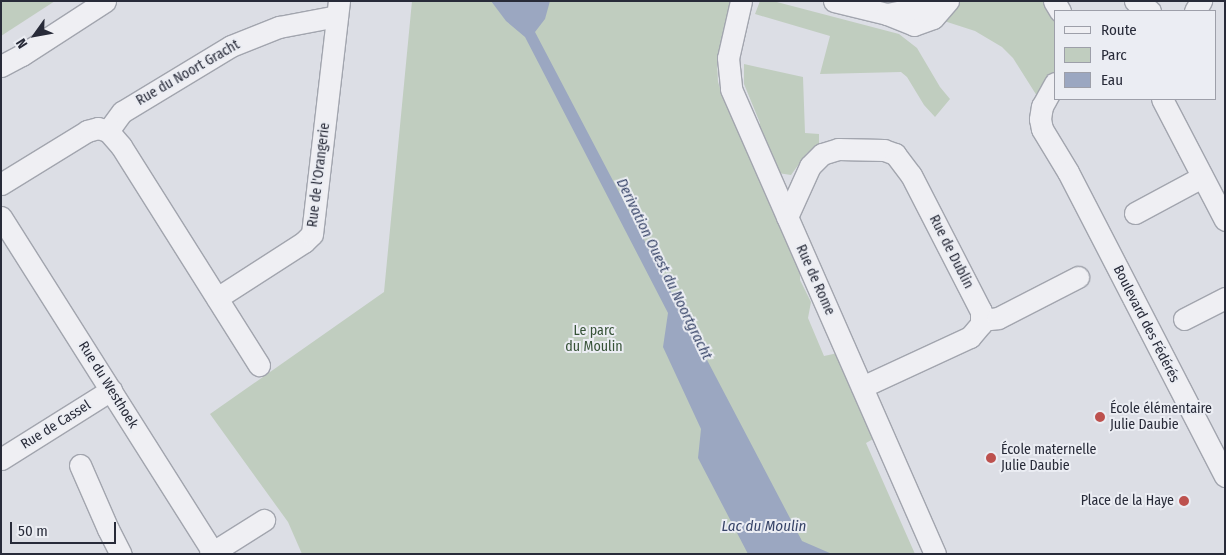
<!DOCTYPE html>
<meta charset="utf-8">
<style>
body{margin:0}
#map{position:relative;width:1226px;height:555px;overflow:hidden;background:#dcdee5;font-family:"Fira Sans Condensed",sans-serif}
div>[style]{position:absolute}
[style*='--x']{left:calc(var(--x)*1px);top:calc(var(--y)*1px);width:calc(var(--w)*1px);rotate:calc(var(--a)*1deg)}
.green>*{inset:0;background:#c0cdbf}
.water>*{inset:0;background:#9ba7c1}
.roads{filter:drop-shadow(1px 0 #a2a5ae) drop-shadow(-1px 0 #a2a5ae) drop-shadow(0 1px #a2a5ae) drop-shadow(0 -1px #a2a5ae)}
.minor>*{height:21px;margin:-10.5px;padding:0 10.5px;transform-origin:10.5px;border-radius:10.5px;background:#efeff3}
.dots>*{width:14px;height:14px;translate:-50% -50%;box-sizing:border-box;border:2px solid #ebedf3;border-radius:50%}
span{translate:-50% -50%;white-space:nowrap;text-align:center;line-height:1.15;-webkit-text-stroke:4px #ebedf3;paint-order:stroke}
.street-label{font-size:14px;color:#282b39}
.park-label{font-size:14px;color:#375337}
.poi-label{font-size:14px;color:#282b39}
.left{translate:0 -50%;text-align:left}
.right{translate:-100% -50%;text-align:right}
.water-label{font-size:15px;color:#374468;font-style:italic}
.frame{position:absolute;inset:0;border:2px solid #282b39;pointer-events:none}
.legend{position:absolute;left:1054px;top:10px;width:162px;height:90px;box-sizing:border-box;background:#ebedf3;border:1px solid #9d9fa9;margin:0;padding:6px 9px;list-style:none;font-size:15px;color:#282b39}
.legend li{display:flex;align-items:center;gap:10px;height:25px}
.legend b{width:25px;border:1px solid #9d9fa9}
.north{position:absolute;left:10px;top:10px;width:50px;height:50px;-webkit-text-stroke:4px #ebedf3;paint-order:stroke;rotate:238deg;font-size:14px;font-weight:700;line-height:20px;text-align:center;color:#282b39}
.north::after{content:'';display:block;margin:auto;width:18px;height:22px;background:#282b39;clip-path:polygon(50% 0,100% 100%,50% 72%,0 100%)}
.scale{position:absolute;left:10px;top:522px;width:106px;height:22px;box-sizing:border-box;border:2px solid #282b39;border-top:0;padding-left:6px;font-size:15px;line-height:18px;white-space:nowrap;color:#282b39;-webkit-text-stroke:4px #ebedf3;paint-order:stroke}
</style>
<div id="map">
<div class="green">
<i style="clip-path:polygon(1px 1px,55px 1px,1px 36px)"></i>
<i style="clip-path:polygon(412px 1px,730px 1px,717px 62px,718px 82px,724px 100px,800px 274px,800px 280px,811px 302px,808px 318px,824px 356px,838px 353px,875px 438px,866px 443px,915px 554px,302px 554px,288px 522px,210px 414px,384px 292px)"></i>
<i style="clip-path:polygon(760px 1px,773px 1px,899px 34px,917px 48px,940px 87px,950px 99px,935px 117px,924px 105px,907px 77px,901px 72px,820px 74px,830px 36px,755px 14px)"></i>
<i style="clip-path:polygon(954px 1px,1048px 1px,1055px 11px,1055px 78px,1037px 96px,1013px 58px,1002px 47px,975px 31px,941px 20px)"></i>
<i style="clip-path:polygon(744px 64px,803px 77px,805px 133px,819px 134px,819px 146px,807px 153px,791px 175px,778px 173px,758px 127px,760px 123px,744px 84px)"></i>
</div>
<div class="water">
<i style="clip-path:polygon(491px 1px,550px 1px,545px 19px,535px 32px,802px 541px,832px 554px,748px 554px,698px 458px,701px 429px,663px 347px,668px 313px,525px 37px,506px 21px)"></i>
</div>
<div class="roads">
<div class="minor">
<i style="--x:741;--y:1;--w:58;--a:102.8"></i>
<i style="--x:728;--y:58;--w:31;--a:84"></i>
<i style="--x:731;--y:89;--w:508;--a:66.31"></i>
<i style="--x:834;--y:1;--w:55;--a:13.8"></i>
<i style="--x:887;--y:14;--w:29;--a:22"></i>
<i style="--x:914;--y:25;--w:20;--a:-20"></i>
<i style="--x:933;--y:18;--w:23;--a:-49"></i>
<i style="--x:1054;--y:1;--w:12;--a:59"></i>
<i style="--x:1135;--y:1;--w:18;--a:34"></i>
<i style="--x:1195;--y:11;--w:12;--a:-59"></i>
<i style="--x:887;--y:14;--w:21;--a:-11"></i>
<i style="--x:908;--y:10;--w:19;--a:-28"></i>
<i style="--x:1;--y:66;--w:24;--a:-28"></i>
<i style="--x:22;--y:55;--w:99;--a:-33"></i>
<i style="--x:1055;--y:83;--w:26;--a:119"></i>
<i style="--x:1042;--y:106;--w:13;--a:99"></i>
<i style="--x:1040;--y:119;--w:10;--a:79"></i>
<i style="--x:1042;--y:129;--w:50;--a:58.8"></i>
<i style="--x:1068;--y:172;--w:342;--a:62.7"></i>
<i style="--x:1162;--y:99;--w:136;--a:62.5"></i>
<i style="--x:108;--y:131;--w:24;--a:-54"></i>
<i style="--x:122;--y:112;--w:127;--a:-31.2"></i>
<i style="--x:231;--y:46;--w:52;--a:-21.6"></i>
<i style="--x:279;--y:27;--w:59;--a:-10.7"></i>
<i style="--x:1;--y:184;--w:101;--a:-31.6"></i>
<i style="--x:87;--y:131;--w:11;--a:-15"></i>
<i style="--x:98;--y:128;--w:10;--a:17"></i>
<i style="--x:108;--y:131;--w:20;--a:49"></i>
<i style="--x:121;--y:146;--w:259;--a:57.8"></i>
<i style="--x:1135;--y:213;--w:76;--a:-28.2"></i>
<i style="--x:1;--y:217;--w:399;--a:57.7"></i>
<i style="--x:787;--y:217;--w:56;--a:-65.7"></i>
<i style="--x:810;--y:166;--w:17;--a:-45"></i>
<i style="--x:822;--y:154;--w:17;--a:-17"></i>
<i style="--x:838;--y:149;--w:46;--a:1.2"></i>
<i style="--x:884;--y:150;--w:12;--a:20"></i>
<i style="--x:895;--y:154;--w:26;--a:53"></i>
<i style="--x:911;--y:175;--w:153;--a:62.8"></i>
<i style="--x:981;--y:311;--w:13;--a:90"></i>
<i style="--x:981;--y:324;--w:17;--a:130"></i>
<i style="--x:970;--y:337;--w:119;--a:155.2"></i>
<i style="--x:217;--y:298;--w:103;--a:-32.8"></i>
<i style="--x:304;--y:242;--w:11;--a:-45"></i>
<i style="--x:312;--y:234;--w:235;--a:-83.4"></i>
<i style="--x:1184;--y:319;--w:46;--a:-27.1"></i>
<i style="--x:982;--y:320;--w:16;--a:-7"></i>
<i style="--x:998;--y:318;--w:90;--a:-27.1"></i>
<i style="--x:1;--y:459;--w:130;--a:-32.1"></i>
<i style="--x:80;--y:465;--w:70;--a:66.4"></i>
<i style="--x:108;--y:529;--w:28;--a:63"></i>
<i style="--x:210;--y:554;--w:64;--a:-32.2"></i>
</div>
</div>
<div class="dots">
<i style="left:1100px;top:417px;background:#bd514e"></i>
<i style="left:991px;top:458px;background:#bd514e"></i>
<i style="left:1184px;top:501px;background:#bd514e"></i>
</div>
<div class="street-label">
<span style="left:188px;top:73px;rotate:-30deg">Rue du Noort Gracht</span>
<span style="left:319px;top:175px;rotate:-83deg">Rue de l'Orangerie</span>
<span style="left:951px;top:252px;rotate:63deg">Rue de Dublin</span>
<span style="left:815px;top:280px;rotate:66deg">Rue de Rome</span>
<span style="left:1146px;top:324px;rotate:63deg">Boulevard des Fédérés</span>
<span style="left:108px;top:385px;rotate:58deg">Rue du Westhoek</span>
<span style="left:56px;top:425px;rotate:-32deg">Rue de Cassel</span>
</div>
<div class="park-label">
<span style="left:594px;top:339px">Le parc<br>du Moulin</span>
</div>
<div class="poi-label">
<span class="left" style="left:1110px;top:417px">École élémentaire<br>Julie Daubie</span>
<span class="left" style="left:1001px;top:458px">École maternelle<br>Julie Daubie</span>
<span class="right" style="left:1174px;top:501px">Place de la Haye</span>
</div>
<div class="water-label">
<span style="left:664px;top:269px;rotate:64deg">Derivation Ouest du Noortgracht</span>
<span style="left:764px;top:527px">Lac du Moulin</span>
</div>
<div class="frame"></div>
<ul class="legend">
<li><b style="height:6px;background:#efeff3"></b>Route</li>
<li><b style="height:14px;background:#c0cdbf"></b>Parc</li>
<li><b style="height:14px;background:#9ba7c1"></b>Eau</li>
</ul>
<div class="north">N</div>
<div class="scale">50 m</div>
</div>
